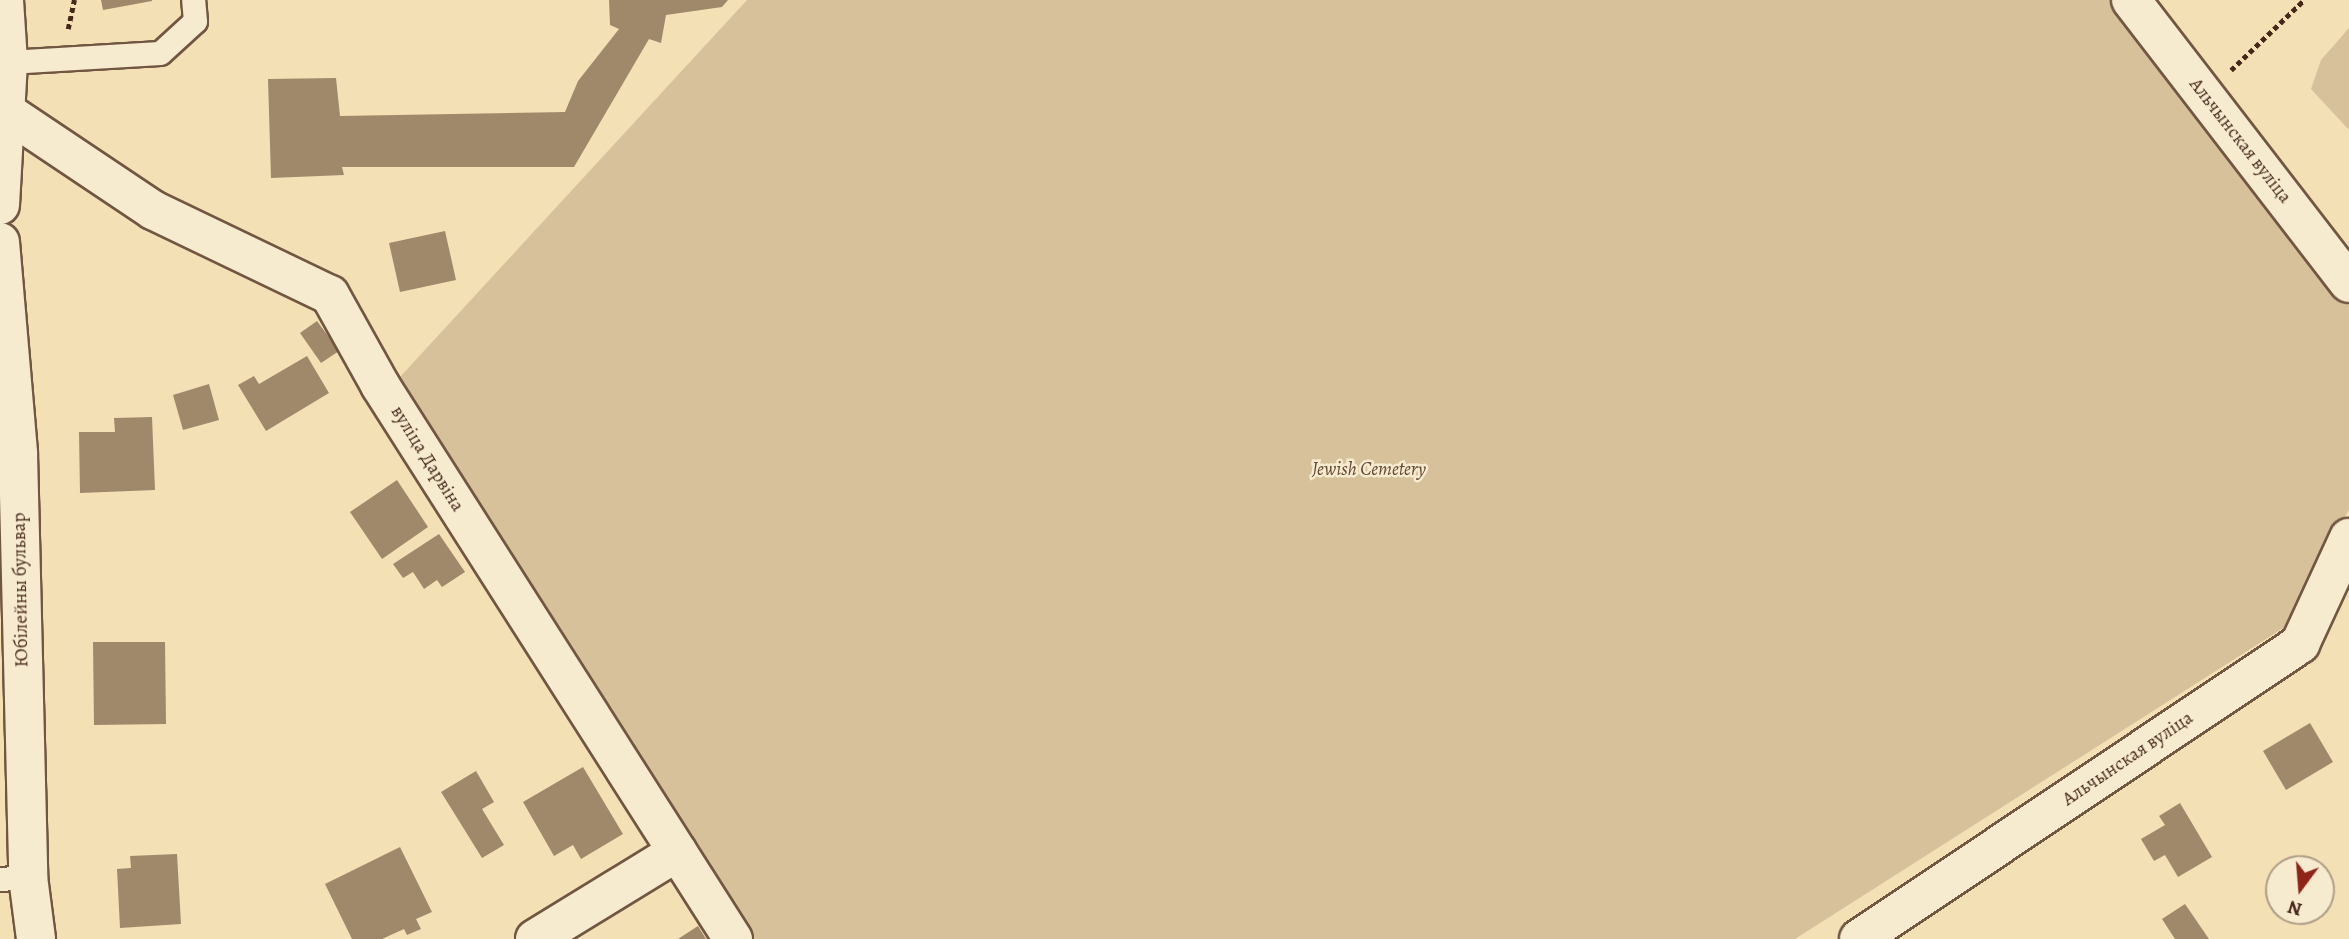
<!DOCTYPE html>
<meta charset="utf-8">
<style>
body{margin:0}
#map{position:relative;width:2349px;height:939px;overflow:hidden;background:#f3e0b5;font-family:Alegreya,serif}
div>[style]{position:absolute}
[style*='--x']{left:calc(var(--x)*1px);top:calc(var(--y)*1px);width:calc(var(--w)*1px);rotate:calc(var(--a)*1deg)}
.green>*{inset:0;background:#d6c19b}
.building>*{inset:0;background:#a0886b}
.path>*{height:4.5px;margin-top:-2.25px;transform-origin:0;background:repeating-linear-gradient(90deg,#46281b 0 5px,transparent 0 8.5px)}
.roads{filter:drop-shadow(2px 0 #715642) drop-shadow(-2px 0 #715642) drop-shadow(0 2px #715642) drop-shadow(0 -2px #715642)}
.lane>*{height:23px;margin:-11.5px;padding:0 11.5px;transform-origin:11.5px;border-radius:11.5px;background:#f7ebcf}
.street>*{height:38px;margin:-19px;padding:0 19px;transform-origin:19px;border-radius:19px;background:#f7ebcf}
span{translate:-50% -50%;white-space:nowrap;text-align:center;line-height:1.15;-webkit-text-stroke:5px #f7ebcf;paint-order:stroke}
.street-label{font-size:19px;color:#46281b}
.park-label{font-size:19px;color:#634735;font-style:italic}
.north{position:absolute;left:2265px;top:855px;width:70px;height:70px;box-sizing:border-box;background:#f7ebcf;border:2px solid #b09d87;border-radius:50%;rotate:196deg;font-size:19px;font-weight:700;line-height:28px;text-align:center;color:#46281b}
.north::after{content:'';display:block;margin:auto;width:24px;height:32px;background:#8f2418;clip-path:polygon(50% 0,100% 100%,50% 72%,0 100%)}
</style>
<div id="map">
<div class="green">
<i style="clip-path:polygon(747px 0,2115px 0,2316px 256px,2349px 306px,2349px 509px,2296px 620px,1795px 939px,752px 939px,388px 390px)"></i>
<i style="clip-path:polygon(2349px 28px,2349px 130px,2311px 89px,2321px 60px)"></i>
</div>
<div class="building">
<i style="clip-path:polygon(101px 0,152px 0,152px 1px,103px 10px)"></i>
<i style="clip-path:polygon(609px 0,728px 0,722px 7px,666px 15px,661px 43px,649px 39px,574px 167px,342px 167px,344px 175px,271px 178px,268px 79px,336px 78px,340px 116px,565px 112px,578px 81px,619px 29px,610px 25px)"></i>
<i style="clip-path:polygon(445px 231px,456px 280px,400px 292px,389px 243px)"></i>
<i style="clip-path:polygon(317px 321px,339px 351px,321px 363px,300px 333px)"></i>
<i style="clip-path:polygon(307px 356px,329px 393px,266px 431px,238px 385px,254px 376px,259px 384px)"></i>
<i style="clip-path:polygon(209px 384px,219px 420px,183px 430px,173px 395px)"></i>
<i style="clip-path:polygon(152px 417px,155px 490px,80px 493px,79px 432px,115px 432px,114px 418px)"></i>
<i style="clip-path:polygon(397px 480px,428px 527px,382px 559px,350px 512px)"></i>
<i style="clip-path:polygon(439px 534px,465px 572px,442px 587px,437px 580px,424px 589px,413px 572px,403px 578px,393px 564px)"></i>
<i style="clip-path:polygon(93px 642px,165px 642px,166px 724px,94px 725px)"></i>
<i style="clip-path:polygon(2310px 723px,2333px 762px,2286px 790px,2263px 751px)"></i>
<i style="clip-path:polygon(583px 767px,623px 834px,581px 859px,573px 845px,554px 856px,523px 802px)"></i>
<i style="clip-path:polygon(476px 771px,494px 802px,482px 809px,504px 845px,482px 858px,441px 792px)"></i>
<i style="clip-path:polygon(2180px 803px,2212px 857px,2178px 877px,2165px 855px,2154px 861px,2141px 839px,2165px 825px,2159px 816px)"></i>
<i style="clip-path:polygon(400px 847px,432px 912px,416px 919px,421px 929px,407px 935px,404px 929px,382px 939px,352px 939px,325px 884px)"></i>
<i style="clip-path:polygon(177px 854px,181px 924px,120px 928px,117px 869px,131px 868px,130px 856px)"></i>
<i style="clip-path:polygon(2185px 904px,2209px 939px,2175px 939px,2162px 919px)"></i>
<i style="clip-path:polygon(698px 926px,706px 939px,678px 939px)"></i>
</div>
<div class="path">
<i style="--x:68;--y:29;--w:30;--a:-78"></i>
<i style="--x:2231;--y:70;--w:101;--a:-43.8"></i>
</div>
<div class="roads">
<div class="lane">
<i style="--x:8;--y:62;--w:152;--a:-3.4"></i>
<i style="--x:160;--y:53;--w:47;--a:-42.4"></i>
<i style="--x:195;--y:21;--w:21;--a:-95"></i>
<i style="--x:0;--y:879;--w:28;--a:-4"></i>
</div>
<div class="street">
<i style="--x:2131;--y:0;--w:357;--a:52.4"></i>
<i style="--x:2;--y:109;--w:182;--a:33.8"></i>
<i style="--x:153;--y:210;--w:196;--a:25.7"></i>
<i style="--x:330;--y:295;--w:103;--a:60.9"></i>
<i style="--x:380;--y:385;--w:657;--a:57.5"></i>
<i style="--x:0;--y:205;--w:143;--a:-86.8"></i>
<i style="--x:8;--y:62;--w:62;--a:-93.7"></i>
<i style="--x:0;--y:242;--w:213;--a:85.1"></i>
<i style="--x:18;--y:454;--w:423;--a:88.6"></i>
<i style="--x:28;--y:877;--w:63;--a:82.6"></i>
<i style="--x:535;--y:939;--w:167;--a:-31.5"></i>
<i style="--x:1859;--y:939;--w:531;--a:-33.78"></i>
<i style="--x:2300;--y:644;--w:117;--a:-65.2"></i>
</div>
</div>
<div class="street-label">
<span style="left:2240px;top:141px;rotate:52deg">Альчынская вуліца</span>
<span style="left:427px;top:459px;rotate:58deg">вуліца Дарвіна</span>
<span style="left:21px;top:590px;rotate:-91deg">Юбілейны бульвар</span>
<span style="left:2128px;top:759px;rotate:-34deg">Альчынская вуліца</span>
</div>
<div class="park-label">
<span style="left:1369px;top:470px">Jewish Cemetery</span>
</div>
<div class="north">N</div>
</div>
